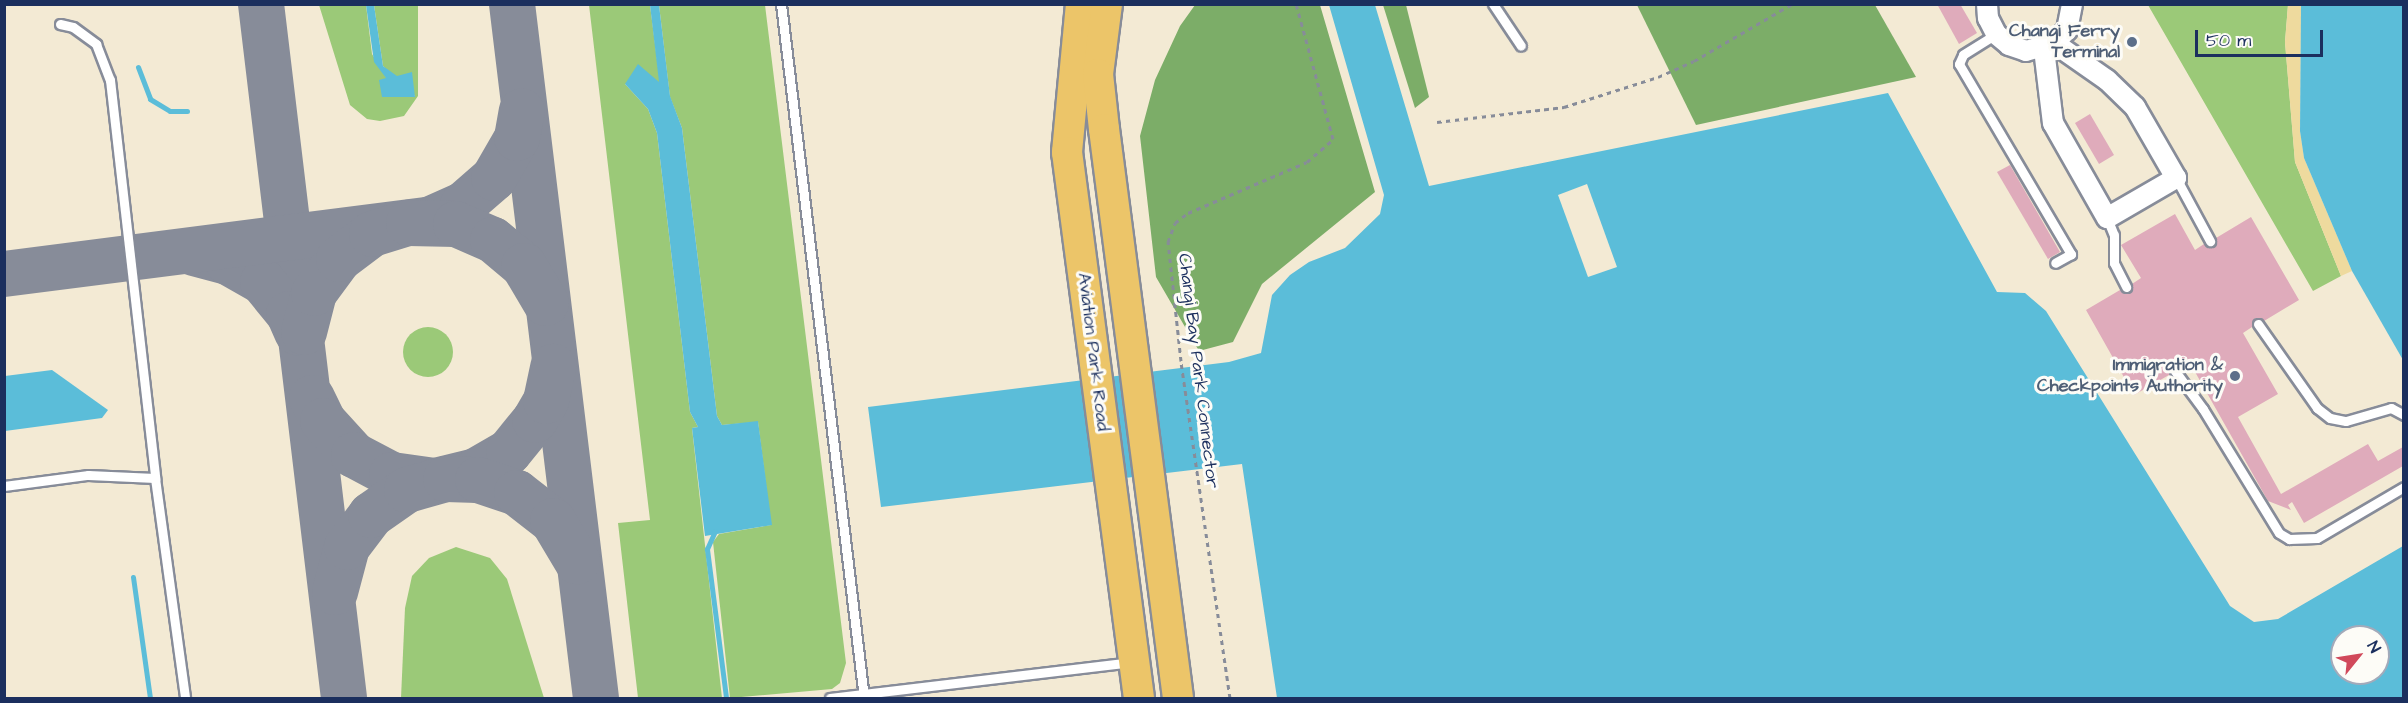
<!DOCTYPE html>
<style>
body{margin:0}
#map{position:relative;width:2408px;height:703px;overflow:hidden;background:#f3ead4;font-family:"Architects Daughter",sans-serif}
div>[style]{position:absolute}
[style*='--x']{left:calc(var(--x)*1px);top:calc(var(--y)*1px);width:calc(var(--w)*1px);rotate:calc(var(--a)*1deg)}
.green>*{inset:0;background:#9bc978}
.round{border-radius:50%}
.forest>*{inset:0;background:#7cad68}
.sand>*{inset:0;background:#eeda9e}
.water>*{inset:0;background:#5bbdd9}
.pier>*{inset:0;background:#f3ead4}
.stream>*{height:5px;margin:-2.5px;padding:0 2.5px;transform-origin:2.5px;border-radius:2.5px;background:#5bbdd9}
.taxiway>*{height:46px;margin:-23px;padding:0 23px;transform-origin:23px;border-radius:23px;background:#878c99}
.building>*{inset:0;background:#dfabbb}
.path>*{height:3px;margin-top:-1.5px;transform-origin:0;background:repeating-linear-gradient(90deg,#878c99 0 4.5px,transparent 0 9px)}
.roads{filter:drop-shadow(2px 0 #878c99) drop-shadow(-2px 0 #878c99) drop-shadow(0 2px #878c99) drop-shadow(0 -2px #878c99)}
.lane>*{height:9px;margin:-4.5px;padding:0 4.5px;transform-origin:4.5px;border-radius:4.5px;background:#fff}
.street>*{height:20px;margin:-10px;padding:0 10px;transform-origin:10px;border-radius:10px;background:#fff}
.primary>*{height:30px;margin:-15px;padding:0 15px;transform-origin:15px;border-radius:15px;background:#ecc569}
.dots>*{width:16px;height:16px;translate:-50% -50%;box-sizing:border-box;border:3px solid #fdfcf7;border-radius:50%}
span{translate:-50% -50%;white-space:nowrap;text-align:center;line-height:1.15;-webkit-text-stroke:6px #fdfcf7;paint-order:stroke}
.service-label{font-size:18px;color:#4e5e75;font-weight:700}
.right{translate:-100% -50%;text-align:right}
.street-label{font-size:18px;color:#1b2f5e}
.frame{position:absolute;inset:0;border:6px solid #1b2f5e;pointer-events:none}
.north{position:absolute;left:2330px;top:625px;width:60px;height:60px;box-sizing:border-box;background:#fdfcf7;border:2px solid #a3aaba;border-radius:50%;rotate:60deg;font-size:16px;font-weight:700;line-height:24px;text-align:center;color:#1b2f5e}
.north::after{content:'';display:block;margin:auto;width:21px;height:27px;background:#d1495b;clip-path:polygon(50% 0,100% 100%,50% 72%,0 100%)}
.scale{position:absolute;left:2195px;top:30px;width:128px;height:27px;box-sizing:border-box;border:3px solid #1b2f5e;border-top:0;padding-left:8px;font-size:18px;line-height:21px;white-space:nowrap;color:#1b2f5e;-webkit-text-stroke:4px #fdfcf7;paint-order:stroke}
</style>
<div id="map">
<div class="green">
<i style="clip-path:polygon(319px 5px,366px 5px,372px 54px,387px 79px,382px 97px,415px 96px,383px 66px,374px 5px,418px 5px,418px 96px,404px 116px,380px 121px,367px 119px,350px 105px)"></i>
<i style="clip-path:polygon(589px 5px,650px 5px,660px 83px,625px 84px,648px 109px,657px 133px,690px 412px,698px 427px,692px 428px,722px 698px,638px 698px,618px 523px,650px 520px)"></i>
<i style="clip-path:polygon(659px 5px,765px 5px,846px 663px,840px 683px,832px 689px,730px 698px,713px 542px,719px 534px,771px 525px,758px 422px,722px 425px,717px 416px,682px 128px,670px 97px)"></i>
<i style="clip-path:polygon(2148px 5px,2288px 5px,2285px 42px,2295px 162px,2341px 276px,2313px 291px)"></i>
<i class="round" style="left:403px;top:327px;width:50px;height:50px"></i>
<i style="clip-path:polygon(456px 547px,490px 558px,507px 579px,544px 698px,401px 698px,405px 608px,412px 576px,429px 558px)"></i>
</div>
<div class="forest">
<i style="clip-path:polygon(1195px 5px,1320px 5px,1375px 192px,1262px 284px,1233px 342px,1199px 351px,1156px 277px,1140px 136px,1155px 80px,1180px 26px)"></i>
<i style="clip-path:polygon(1383px 5px,1406px 5px,1429px 97px,1415px 108px)"></i>
<i style="clip-path:polygon(1637px 5px,1875px 5px,1916px 77px,1696px 125px)"></i>
</div>
<div class="sand">
<i style="clip-path:polygon(2288px 5px,2301px 5px,2300px 131px,2304px 158px,2352px 271px,2341px 276px,2295px 162px,2285px 42px)"></i>
</div>
<div class="water">
<i style="clip-path:polygon(366px 5px,374px 5px,383px 66px,397px 76px,412px 72px,415px 97px,382px 97px,379px 80px,386px 78px,374px 62px)"></i>
<i style="clip-path:polygon(650px 5px,659px 5px,670px 96px,682px 128px,717px 416px,722px 425px,758px 421px,772px 525px,705px 536px,692px 428px,698px 427px,690px 412px,657px 133px,648px 109px,625px 84px,638px 64px,659px 82px)"></i>
<i style="clip-path:polygon(evenodd,1329px 5px,1375px 5px,1429px 186px,1888px 93px,1997px 292px,2025px 293px,2046px 311px,2230px 606px,2254px 622px,2278px 619px,2403px 546px,2403px 698px,1277px 698px,1242px 464px,881px 507px,868px 407px,1229px 362px,1261px 353px,1272px 295px,1290px 275px,1309px 262px,1345px 248px,1380px 214px,1384px 195px,1329px 5px,2342px 637px,2378px 637px,2378px 673px,2342px 673px,2342px 637px)"></i>
<i style="clip-path:polygon(2301px 5px,2403px 5px,2403px 360px,2352px 271px,2304px 158px,2300px 131px)"></i>
<i style="clip-path:polygon(52px 370px,108px 410px,102px 418px,5px 431px,5px 376px)"></i>
</div>
<div class="pier">
<i style="clip-path:polygon(1587px 184px,1617px 267px,1588px 277px,1558px 195px)"></i>
</div>
<div class="stream">
<i style="--x:138;--y:67;--w:34;--a:69"></i>
<i style="--x:150;--y:99;--w:23;--a:31"></i>
<i style="--x:170;--y:111;--w:17;--a:0"></i>
<i style="--x:715;--y:531;--w:20;--a:114"></i>
<i style="--x:707;--y:549;--w:150;--a:82.7"></i>
<i style="--x:133;--y:577;--w:122;--a:82"></i>
</div>
<div class="taxiway">
<i style="--x:261;--y:4;--w:699;--a:83.18"></i>
<i style="--x:512;--y:4;--w:699;--a:83.1"></i>
<i style="--x:194;--y:253;--w:35;--a:15"></i>
<i style="--x:228;--y:262;--w:40;--a:29.7"></i>
<i style="--x:263;--y:282;--w:41;--a:50.9"></i>
<i style="--x:289;--y:314;--w:20;--a:66"></i>
<i style="--x:4;--y:274;--w:431;--a:-7.3"></i>
<i style="--x:431;--y:219;--w:35;--a:-24"></i>
<i style="--x:463;--y:205;--w:41;--a:-41.1"></i>
<i style="--x:494;--y:178;--w:46;--a:-60.1"></i>
<i style="--x:517;--y:138;--w:27;--a:-80"></i>
<i style="--x:304;--y:332;--w:40;--a:-75.6"></i>
<i style="--x:314;--y:293;--w:42;--a:-53.7"></i>
<i style="--x:339;--y:259;--w:41;--a:-37.1"></i>
<i style="--x:372;--y:234;--w:39;--a:-17"></i>
<i style="--x:409;--y:223;--w:47;--a:1.2"></i>
<i style="--x:456;--y:224;--w:40;--a:23.4"></i>
<i style="--x:493;--y:240;--w:40;--a:40"></i>
<i style="--x:524;--y:266;--w:43;--a:59.3"></i>
<i style="--x:312;--y:398;--w:25;--a:64"></i>
<i style="--x:323;--y:421;--w:46;--a:47.6"></i>
<i style="--x:354;--y:455;--w:43;--a:27.8"></i>
<i style="--x:392;--y:475;--w:43;--a:7.9"></i>
<i style="--x:435;--y:481;--w:42;--a:-13.7"></i>
<i style="--x:476;--y:471;--w:38;--a:-30"></i>
<i style="--x:509;--y:452;--w:41;--a:-50.9"></i>
<i style="--x:535;--y:420;--w:22;--a:-60"></i>
<i style="--x:546;--y:401;--w:35;--a:-78"></i>
<i style="--x:335;--y:592;--w:47;--a:-75.1"></i>
<i style="--x:347;--y:547;--w:40;--a:-53"></i>
<i style="--x:371;--y:515;--w:44;--a:-34.8"></i>
<i style="--x:407;--y:490;--w:41;--a:-15.8"></i>
<i style="--x:446;--y:479;--w:32;--a:2"></i>
<i style="--x:478;--y:480;--w:41;--a:18.4"></i>
<i style="--x:517;--y:493;--w:46;--a:37.9"></i>
<i style="--x:553;--y:521;--w:47;--a:59"></i>
</div>
<div class="building">
<i style="clip-path:polygon(1937px 4px,1960px 4px,1977px 33px,1959px 44px)"></i>
<i style="clip-path:polygon(2090px 114px,2114px 155px,2099px 164px,2075px 123px)"></i>
<i style="clip-path:polygon(2010px 165px,2060px 252px,2048px 259px,1997px 172px)"></i>
<i style="clip-path:polygon(2175px 214px,2195px 250px,2204px 244px,2214px 247px,2216px 238px,2251px 217px,2299px 300px,2264px 321px,2255px 318px,2252px 327px,2243px 333px,2278px 394px,2238px 417px,2281px 494px,2368px 444px,2378px 461px,2403px 447px,2403px 466px,2304px 523px,2292px 502px,2288px 505px,2291px 510px,2268px 501px,2190px 363px,2181px 368px,2172px 365px,2169px 375px,2134px 395px,2086px 310px,2120px 290px,2131px 291px,2132px 284px,2141px 278px,2121px 245px)"></i>
</div>
<div class="path">
<i style="--x:1437;--y:122;--w:128;--a:-6.7"></i>
<i style="--x:1564;--y:107;--w:99;--a:-17.7"></i>
<i style="--x:1658;--y:77;--w:39;--a:-24"></i>
<i style="--x:1694;--y:61;--w:113;--a:-30.2"></i>
<i style="--x:1230;--y:698;--w:341;--a:-98.3"></i>
<i style="--x:1181;--y:361;--w:120;--a:-96.2"></i>
<i style="--x:1168;--y:242;--w:20;--a:-70"></i>
<i style="--x:1175;--y:223;--w:16;--a:-38"></i>
<i style="--x:1188;--y:213;--w:129;--a:-23.2"></i>
<i style="--x:1307;--y:162;--w:35;--a:-41"></i>
<i style="--x:1333;--y:139;--w:140;--a:-105.3"></i>
</div>
<div class="roads">
<div class="lane">
<i style="--x:781;--y:4;--w:699;--a:83.18"></i>
<i style="--x:1493;--y:4;--w:50;--a:56.3"></i>
<i style="--x:60;--y:24;--w:13;--a:13"></i>
<i style="--x:73;--y:27;--w:29;--a:36"></i>
<i style="--x:96;--y:44;--w:39;--a:69"></i>
<i style="--x:110;--y:80;--w:401;--a:83.5"></i>
<i style="--x:155;--y:478;--w:222;--a:82.2"></i>
<i style="--x:1996;--y:34;--w:39;--a:148"></i>
<i style="--x:1963;--y:55;--w:10;--a:114"></i>
<i style="--x:1959;--y:64;--w:221;--a:59.5"></i>
<i style="--x:2071;--y:254;--w:18;--a:151"></i>
<i style="--x:2176;--y:178;--w:72;--a:61.6"></i>
<i style="--x:2107;--y:218;--w:18;--a:68"></i>
<i style="--x:2114;--y:235;--w:28;--a:90"></i>
<i style="--x:2114;--y:263;--w:27;--a:63"></i>
<i style="--x:2258;--y:324;--w:103;--a:54.9"></i>
<i style="--x:2317;--y:408;--w:16;--a:38"></i>
<i style="--x:2330;--y:418;--w:16;--a:11"></i>
<i style="--x:2346;--y:421;--w:47;--a:-16.1"></i>
<i style="--x:2391;--y:408;--w:15;--a:28"></i>
<i style="--x:2175;--y:371;--w:47;--a:53.6"></i>
<i style="--x:2203;--y:409;--w:145;--a:58.5"></i>
<i style="--x:2279;--y:533;--w:12;--a:31"></i>
<i style="--x:2289;--y:539;--w:28;--a:-2"></i>
<i style="--x:2317;--y:538;--w:101;--a:-30.4"></i>
<i style="--x:4;--y:486;--w:85;--a:-7.5"></i>
<i style="--x:88;--y:475;--w:67;--a:2.6"></i>
<i style="--x:830;--y:698;--w:304;--a:-6.8"></i>
</div>
<div class="street">
<i style="--x:1987;--y:4;--w:14;--a:86"></i>
<i style="--x:1988;--y:18;--w:18;--a:63"></i>
<i style="--x:1996;--y:34;--w:17;--a:40"></i>
<i style="--x:2009;--y:45;--w:18;--a:19"></i>
<i style="--x:2026;--y:51;--w:29;--a:-16"></i>
<i style="--x:2054;--y:43;--w:18;--a:-45"></i>
<i style="--x:2067;--y:30;--w:26;--a:-79"></i>
<i style="--x:2044;--y:49;--w:75;--a:83.1"></i>
<i style="--x:2053;--y:123;--w:109;--a:60.4"></i>
<i style="--x:2107;--y:218;--w:80;--a:-30.1"></i>
<i style="--x:2176;--y:178;--w:82;--a:-120"></i>
<i style="--x:2135;--y:107;--w:39;--a:-136"></i>
<i style="--x:2107;--y:80;--w:65;--a:-145.1"></i>
</div>
<div class="primary">
<i style="--x:1081;--y:4;--w:149;--a:95.4"></i>
<i style="--x:1067;--y:152;--w:551;--a:82.49"></i>
<i style="--x:1107;--y:4;--w:71;--a:97.3"></i>
<i style="--x:1098;--y:74;--w:55;--a:83.8"></i>
<i style="--x:1104;--y:129;--w:574;--a:82.59"></i>
</div>
</div>
<div class="dots">
<i style="left:2132px;top:42px;background:#5c6f8a"></i>
<i style="left:2235px;top:376px;background:#5c6f8a"></i>
</div>
<div class="service-label">
<span class="right" style="left:2120px;top:42px">Changi Ferry<br>Terminal</span>
<span class="right" style="left:2223px;top:376px">Immigration &amp;<br>Checkpoints Authority</span>
</div>
<div class="street-label">
<span style="left:1093px;top:352px;rotate:83deg">Aviation Park Road</span>
<span style="left:1198px;top:371px;rotate:83deg">Changi Bay Park Connector</span>
</div>
<div class="frame"></div>
<div class="north">N</div>
<div class="scale">50 m</div>
</div>
